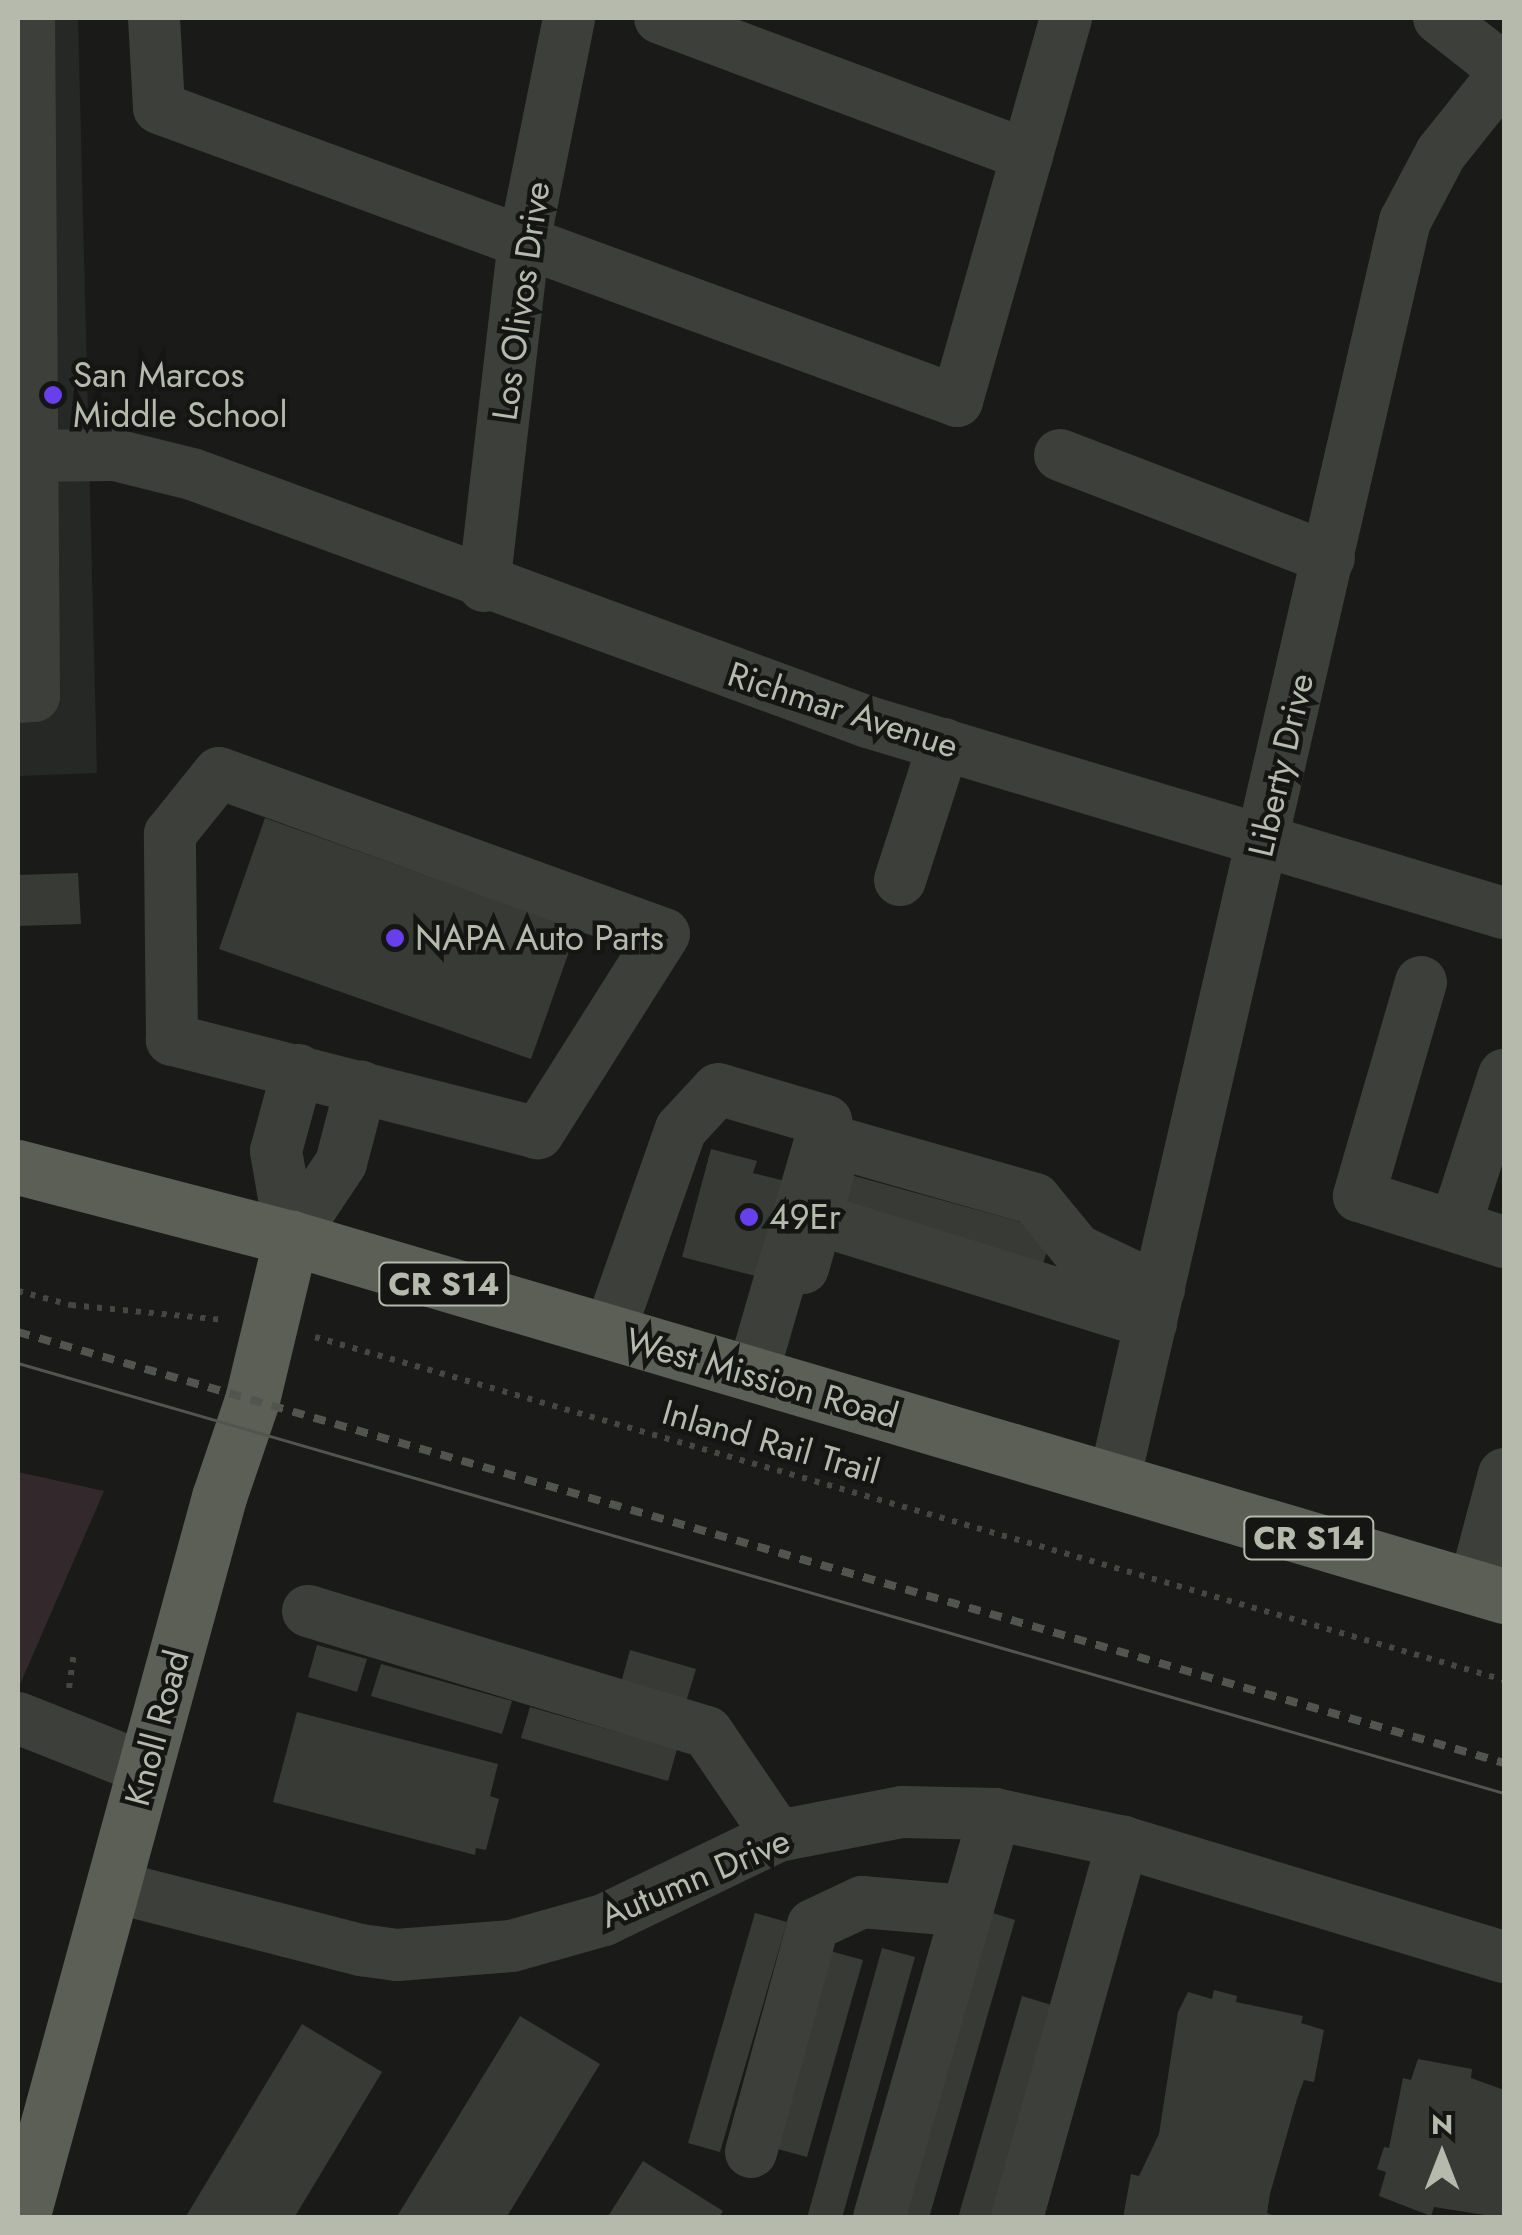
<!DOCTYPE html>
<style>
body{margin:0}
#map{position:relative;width:1522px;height:2235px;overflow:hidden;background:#1a1b19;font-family:Jost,sans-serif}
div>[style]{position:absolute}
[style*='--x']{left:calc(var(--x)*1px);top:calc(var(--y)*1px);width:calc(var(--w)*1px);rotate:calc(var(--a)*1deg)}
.built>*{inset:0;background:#262825}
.green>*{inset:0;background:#33292c}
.building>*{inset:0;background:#383a36}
.path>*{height:6px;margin-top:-3px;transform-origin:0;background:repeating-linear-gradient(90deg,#454740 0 5px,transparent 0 13px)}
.minor>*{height:52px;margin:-26px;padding:0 26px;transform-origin:26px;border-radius:26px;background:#3d403a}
.major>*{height:55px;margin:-27.5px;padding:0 27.5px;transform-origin:27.5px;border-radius:27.5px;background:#5c5f56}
.tram>*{height:2.5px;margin:-1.25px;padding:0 1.25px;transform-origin:1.25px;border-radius:1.25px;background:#52554d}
.rail>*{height:8px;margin-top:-4px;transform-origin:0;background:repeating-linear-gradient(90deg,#52554d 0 12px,transparent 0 22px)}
.dots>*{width:28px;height:28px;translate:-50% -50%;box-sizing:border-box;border:5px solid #151614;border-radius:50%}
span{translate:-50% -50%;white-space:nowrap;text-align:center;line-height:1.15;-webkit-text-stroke:9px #151614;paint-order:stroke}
.shield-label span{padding:2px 8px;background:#151614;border:2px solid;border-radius:8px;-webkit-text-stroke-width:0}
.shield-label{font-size:32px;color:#b6baac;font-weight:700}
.street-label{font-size:35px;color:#b6baac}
.poi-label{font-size:35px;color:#b6baac}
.left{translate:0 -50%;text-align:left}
.frame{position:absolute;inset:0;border:20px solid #b6baac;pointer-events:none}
.north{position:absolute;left:1392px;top:2105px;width:100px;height:100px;-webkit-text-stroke:8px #151614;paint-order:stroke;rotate:0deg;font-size:28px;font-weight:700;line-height:40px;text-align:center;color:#b6baac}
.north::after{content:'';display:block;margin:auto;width:35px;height:45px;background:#b6baac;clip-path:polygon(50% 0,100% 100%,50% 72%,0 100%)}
</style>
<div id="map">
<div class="built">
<i style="clip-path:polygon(18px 18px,78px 18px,97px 773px,18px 776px)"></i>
</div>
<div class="green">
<i style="clip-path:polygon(18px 1472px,104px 1491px,18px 1689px)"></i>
</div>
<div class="building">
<i style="clip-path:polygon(265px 818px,577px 929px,531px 1059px,219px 949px)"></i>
<i style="clip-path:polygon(78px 873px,81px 924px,18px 926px,18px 875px)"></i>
<i style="clip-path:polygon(711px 1149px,757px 1161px,753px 1173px,805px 1186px,763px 1278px,682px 1257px)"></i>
<i style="clip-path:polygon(840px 1172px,1053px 1231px,1042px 1267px,830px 1208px)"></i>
<i style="clip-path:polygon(317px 1645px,367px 1659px,357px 1692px,308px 1677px)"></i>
<i style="clip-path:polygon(630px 1650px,696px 1669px,686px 1702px,621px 1683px)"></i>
<i style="clip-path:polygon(381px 1664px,512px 1701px,502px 1734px,371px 1696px)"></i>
<i style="clip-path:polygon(530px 1707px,677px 1749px,668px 1781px,521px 1738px)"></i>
<i style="clip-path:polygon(297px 1712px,498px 1764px,490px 1796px,499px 1799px,486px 1850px,476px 1848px,475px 1855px,273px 1802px)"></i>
<i style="clip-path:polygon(983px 1910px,1015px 1920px,929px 2218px,894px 2218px)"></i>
<i style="clip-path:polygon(755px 1913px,787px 1922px,720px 2152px,688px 2143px)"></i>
<i style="clip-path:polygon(882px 1948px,915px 1957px,842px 2218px,807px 2218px)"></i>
<i style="clip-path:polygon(830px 1951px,863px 1960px,807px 2157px,774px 2148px)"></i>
<i style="clip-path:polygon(1214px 1990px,1237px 1996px,1236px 2002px,1303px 2016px,1301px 2023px,1324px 2030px,1314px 2082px,1304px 2080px,1297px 2099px,1270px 2194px,1267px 2213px,1280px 2218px,1123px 2218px,1131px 2174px,1139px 2176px,1159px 2134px,1178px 2012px,1188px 1992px,1212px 1999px)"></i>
<i style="clip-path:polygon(1022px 1996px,1055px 2006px,993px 2218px,958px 2218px)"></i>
<i style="clip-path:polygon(520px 2016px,600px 2064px,506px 2218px,396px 2218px)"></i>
<i style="clip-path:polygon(302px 2024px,382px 2072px,294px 2218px,185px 2218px)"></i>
<i style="clip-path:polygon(1418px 2059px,1472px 2069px,1471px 2078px,1504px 2090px,1504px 2218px,1434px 2207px,1431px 2216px,1379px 2196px,1386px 2172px,1377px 2169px,1384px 2147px,1389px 2148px,1403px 2078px,1411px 2080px)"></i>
<i style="clip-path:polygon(643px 2161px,723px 2211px,719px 2218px,607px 2218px)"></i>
</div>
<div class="path">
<i style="--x:18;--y:1291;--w:55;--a:14.8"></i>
<i style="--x:71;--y:1305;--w:155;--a:5.6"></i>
<i style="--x:315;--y:1337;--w:1237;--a:16.09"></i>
<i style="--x:69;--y:1688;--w:35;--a:-82"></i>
</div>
<div class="minor">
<i style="--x:154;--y:18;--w:90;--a:86.8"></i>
<i style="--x:159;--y:108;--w:850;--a:20.16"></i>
<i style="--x:957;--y:401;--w:398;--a:-74.1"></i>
<i style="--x:660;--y:18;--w:392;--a:20.5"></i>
<i style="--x:1439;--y:18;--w:83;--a:38.1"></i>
<i style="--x:1060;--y:455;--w:288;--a:21"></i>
<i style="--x:18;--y:456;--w:97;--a:-0.6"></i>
<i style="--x:115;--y:455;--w:79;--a:13.9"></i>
<i style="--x:192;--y:474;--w:720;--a:20.15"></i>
<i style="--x:868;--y:722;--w:664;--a:16.72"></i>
<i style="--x:484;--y:586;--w:346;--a:-83.4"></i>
<i style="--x:524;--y:242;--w:228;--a:-78.6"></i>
<i style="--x:18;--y:697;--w:16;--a:-4"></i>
<i style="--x:34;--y:696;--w:678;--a:-90.42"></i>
<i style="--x:219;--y:773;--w:473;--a:19.9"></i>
<i style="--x:664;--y:934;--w:236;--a:122.3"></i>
<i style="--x:538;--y:1133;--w:378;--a:-165.7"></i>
<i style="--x:172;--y:1040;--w:206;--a:-90.6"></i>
<i style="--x:170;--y:834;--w:78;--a:-51.2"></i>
<i style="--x:900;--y:880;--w:143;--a:-72.1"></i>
<i style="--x:1421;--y:982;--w:223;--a:106.2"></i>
<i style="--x:1359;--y:1196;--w:152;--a:17.6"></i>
<i style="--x:824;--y:1189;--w:48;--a:-76.8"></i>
<i style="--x:835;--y:1142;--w:208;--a:15.9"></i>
<i style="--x:1035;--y:1199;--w:66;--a:50.5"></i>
<i style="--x:1077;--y:1250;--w:91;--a:25.4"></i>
<i style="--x:1455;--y:1226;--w:159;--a:-72"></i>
<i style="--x:291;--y:1238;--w:88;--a:-99.8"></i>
<i style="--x:276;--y:1151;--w:84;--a:-74.8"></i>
<i style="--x:291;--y:1238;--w:90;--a:-56.3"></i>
<i style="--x:341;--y:1163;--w:79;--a:-75.3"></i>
<i style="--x:803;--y:1268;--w:51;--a:-74.1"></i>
<i style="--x:817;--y:1219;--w:350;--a:17.3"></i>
<i style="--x:609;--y:1333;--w:216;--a:-70.6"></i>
<i style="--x:681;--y:1129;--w:54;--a:-47.2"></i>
<i style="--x:718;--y:1089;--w:113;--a:16.5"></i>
<i style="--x:826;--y:1121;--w:265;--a:106.2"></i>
<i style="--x:1114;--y:1481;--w:1293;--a:-77"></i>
<i style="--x:1405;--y:221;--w:77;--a:-62.1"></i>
<i style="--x:1441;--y:153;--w:101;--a:-51.4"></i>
<i style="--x:1474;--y:1587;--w:117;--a:-75.1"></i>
<i style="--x:308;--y:1611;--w:417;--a:16.9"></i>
<i style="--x:707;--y:1732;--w:126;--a:55.7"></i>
<i style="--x:18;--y:1718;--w:138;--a:21.7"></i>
<i style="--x:115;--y:1887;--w:254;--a:14.4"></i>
<i style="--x:361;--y:1950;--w:36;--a:8"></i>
<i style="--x:397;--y:1955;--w:115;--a:-4.5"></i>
<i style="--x:512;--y:1946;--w:96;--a:-15.8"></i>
<i style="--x:604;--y:1920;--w:193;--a:-25.8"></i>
<i style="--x:778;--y:1836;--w:126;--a:-11"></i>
<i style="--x:902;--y:1812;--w:93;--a:1.2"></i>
<i style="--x:995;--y:1814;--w:131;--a:12.3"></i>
<i style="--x:1123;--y:1842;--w:398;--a:16.8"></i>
<i style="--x:751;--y:2152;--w:235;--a:-74.7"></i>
<i style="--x:813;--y:1925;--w:54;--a:-25.1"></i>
<i style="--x:862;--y:1902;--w:106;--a:4.9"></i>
<i style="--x:879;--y:2218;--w:420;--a:-74"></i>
<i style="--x:1017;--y:2218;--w:391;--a:-74.3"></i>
</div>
<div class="major">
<i style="--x:18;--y:1167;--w:282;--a:14.6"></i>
<i style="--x:291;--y:1238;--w:1265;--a:16.44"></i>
<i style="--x:22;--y:2218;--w:747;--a:-74.72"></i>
<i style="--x:219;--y:1497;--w:102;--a:-71.2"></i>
<i style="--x:252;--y:1400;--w:167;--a:-76.5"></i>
</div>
<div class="tram">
<i style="--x:18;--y:1363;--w:1547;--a:16.14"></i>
</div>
<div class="rail">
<i style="--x:18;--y:1332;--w:1547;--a:16.17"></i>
</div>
<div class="dots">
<i style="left:53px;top:395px;background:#673fec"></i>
<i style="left:395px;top:938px;background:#673fec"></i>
<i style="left:749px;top:1217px;background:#673fec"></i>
</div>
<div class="shield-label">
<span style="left:444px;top:1284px">CR S14</span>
<span style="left:1309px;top:1538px">CR S14</span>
</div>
<div class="street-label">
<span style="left:521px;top:301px;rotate:-82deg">Los Olivos Drive</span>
<span style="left:843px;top:710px;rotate:18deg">Richmar Avenue</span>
<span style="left:1281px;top:765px;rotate:-77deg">Liberty Drive</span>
<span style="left:762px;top:1378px;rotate:16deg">West Mission Road</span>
<span style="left:771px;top:1442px;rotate:16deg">Inland Rail Trail</span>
<span style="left:157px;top:1728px;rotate:-75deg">Knoll Road</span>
<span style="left:695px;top:1878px;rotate:-23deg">Autumn Drive</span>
</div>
<div class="poi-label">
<span class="left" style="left:73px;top:395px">San Marcos<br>Middle School</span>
<span class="left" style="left:415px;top:938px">NAPA Auto Parts</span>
<span class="left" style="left:769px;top:1217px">49Er</span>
</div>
<div class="frame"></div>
<div class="north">N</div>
</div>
